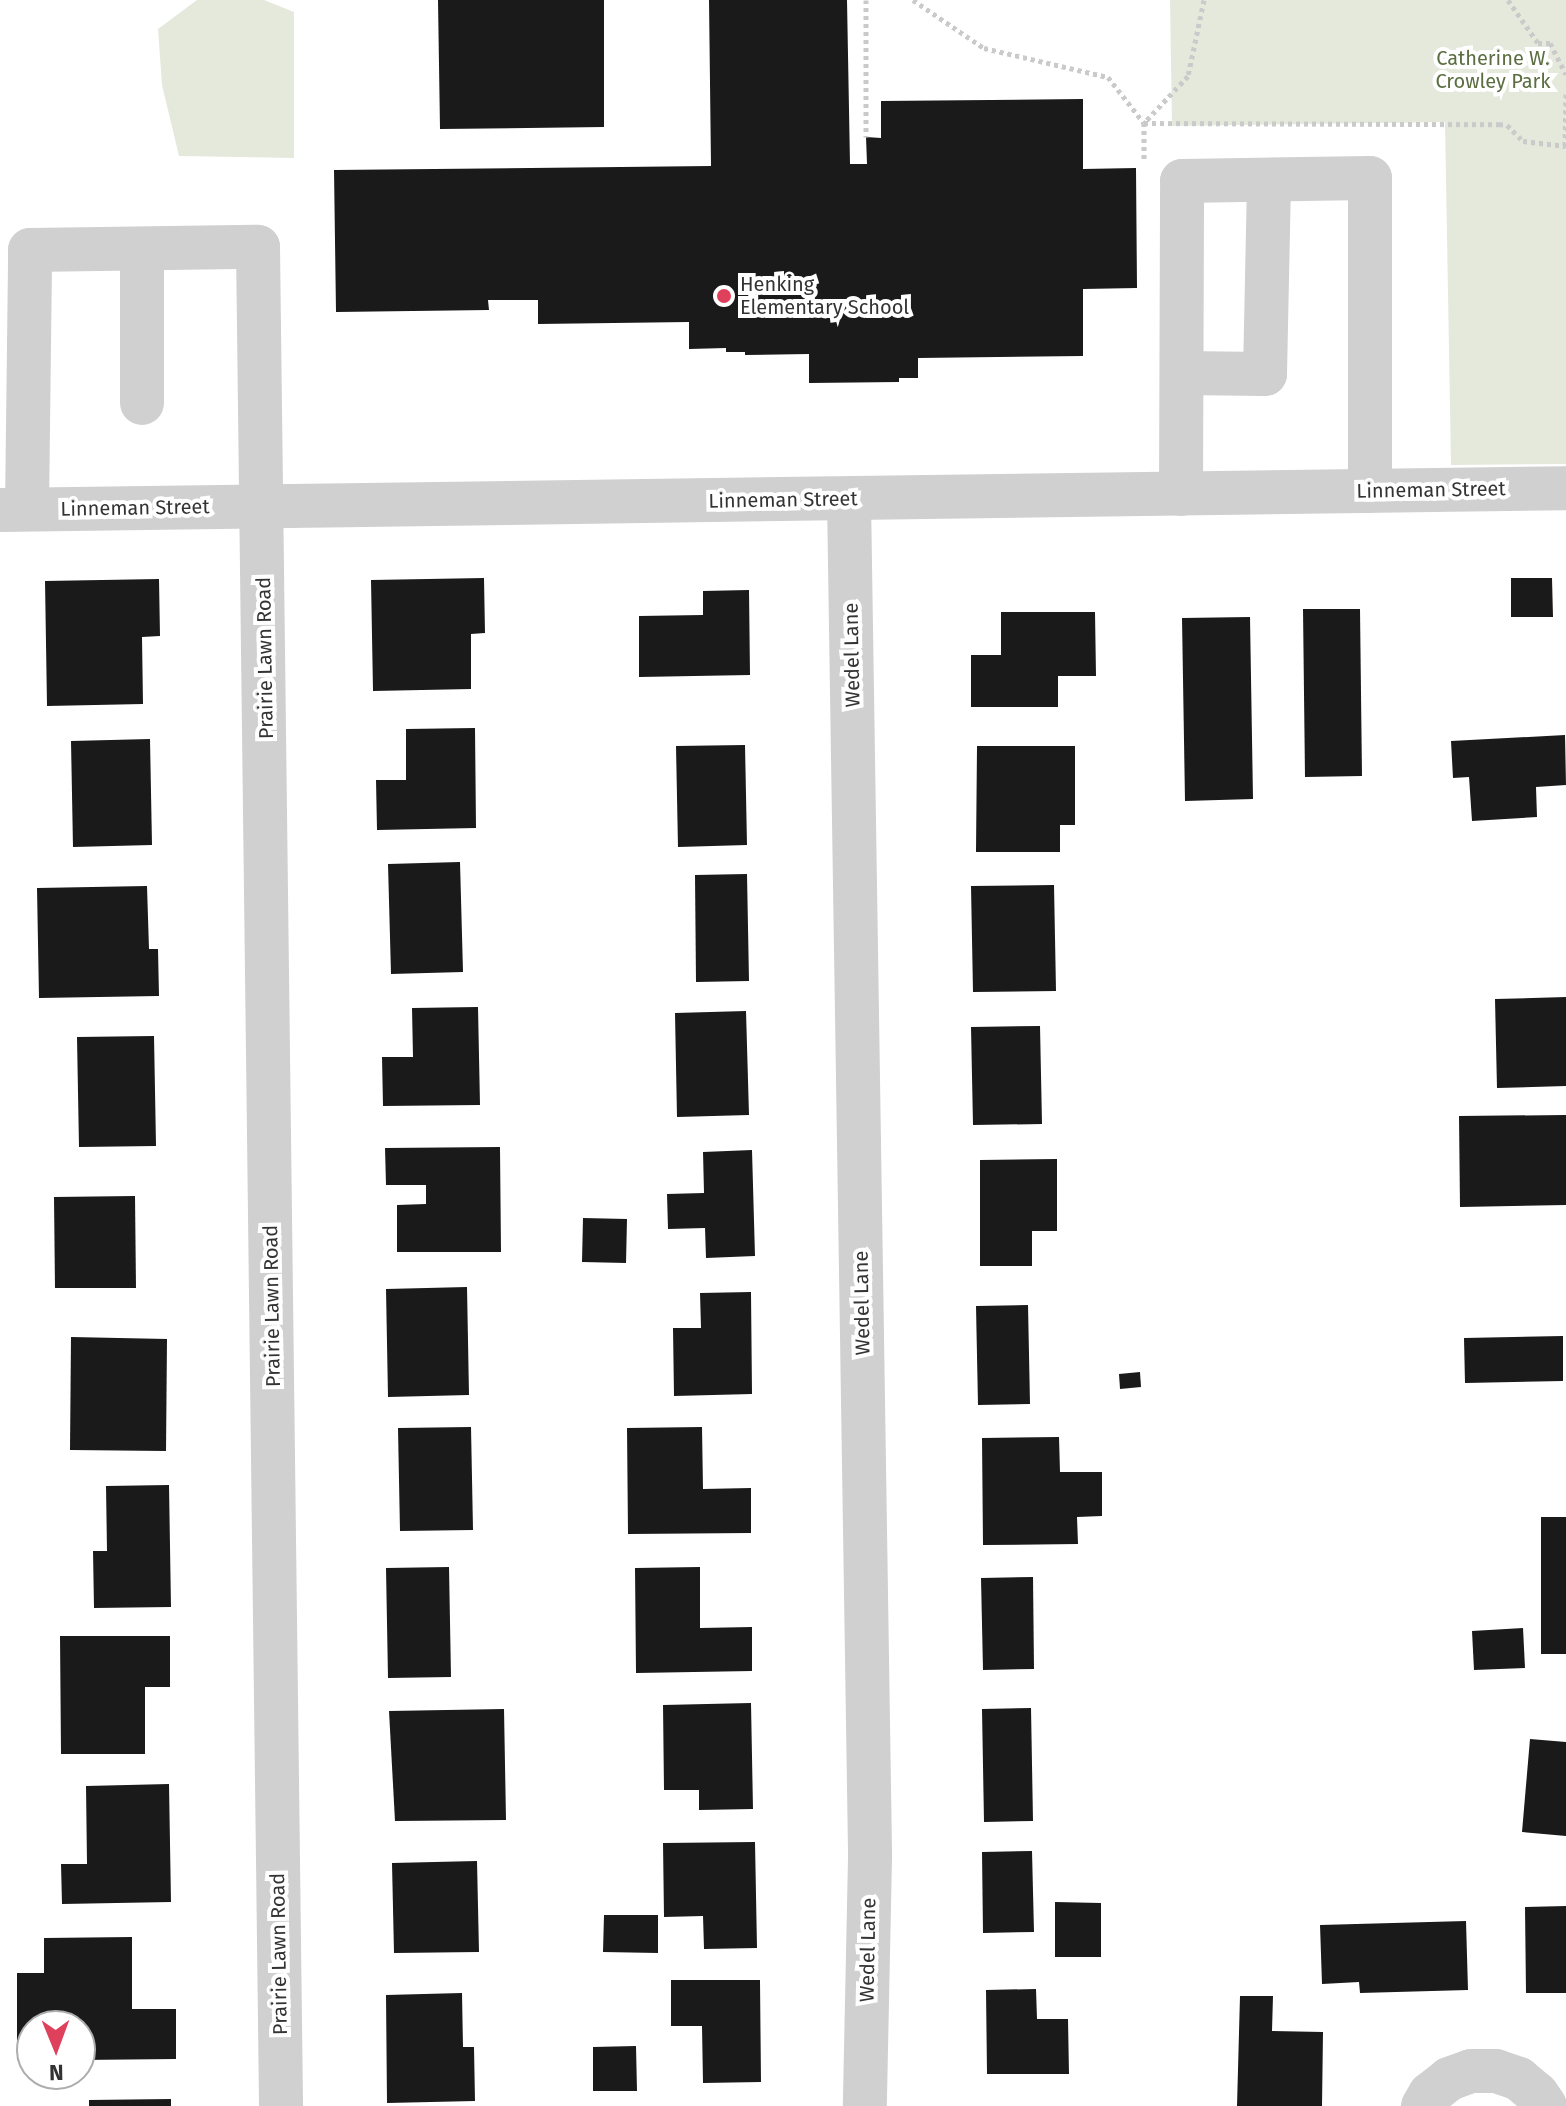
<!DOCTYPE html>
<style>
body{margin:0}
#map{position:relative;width:1566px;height:2106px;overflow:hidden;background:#fff;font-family:"Fira Sans",sans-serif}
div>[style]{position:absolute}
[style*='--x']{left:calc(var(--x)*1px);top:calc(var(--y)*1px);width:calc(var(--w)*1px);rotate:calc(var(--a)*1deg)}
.green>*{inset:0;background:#e4e9dc}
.building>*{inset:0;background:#1a1a1a}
.path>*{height:5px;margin-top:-2.5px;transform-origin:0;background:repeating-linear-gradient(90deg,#cacaca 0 4px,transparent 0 8px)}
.minor>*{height:44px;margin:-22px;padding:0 22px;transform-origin:22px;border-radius:22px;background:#d0d0d0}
.dots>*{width:22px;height:22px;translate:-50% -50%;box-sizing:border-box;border:4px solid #fff;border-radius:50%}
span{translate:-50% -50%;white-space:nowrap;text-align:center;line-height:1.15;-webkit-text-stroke:8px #fff;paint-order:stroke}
.park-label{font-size:20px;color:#5a6e41}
.poi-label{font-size:20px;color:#333}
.left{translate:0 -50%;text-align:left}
.street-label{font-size:20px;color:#333}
.north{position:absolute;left:16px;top:2010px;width:80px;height:80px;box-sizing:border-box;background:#fff;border:2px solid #adadad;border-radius:50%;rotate:179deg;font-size:22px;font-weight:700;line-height:32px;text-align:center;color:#333}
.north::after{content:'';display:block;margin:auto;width:28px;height:36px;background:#df405b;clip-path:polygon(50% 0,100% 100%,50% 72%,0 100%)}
</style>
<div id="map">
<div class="green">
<i style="clip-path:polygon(197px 0,264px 0,294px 12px,294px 158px,179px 156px,162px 85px,158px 29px)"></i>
<i style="clip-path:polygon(1170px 0,1566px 0,1566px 464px,1451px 465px,1445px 122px,1172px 126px)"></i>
</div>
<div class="building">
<i style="clip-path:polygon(438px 0,604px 0,604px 127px,440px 129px)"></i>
<i style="clip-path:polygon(709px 0,847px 0,850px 164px,867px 164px,866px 137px,881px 138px,881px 101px,1083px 99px,1083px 169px,1136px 168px,1137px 288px,1083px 289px,1083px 356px,918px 358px,918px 378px,899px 378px,899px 382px,809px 383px,809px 354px,745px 355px,745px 352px,726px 352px,726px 348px,689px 349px,689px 322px,538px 324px,538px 300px,488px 300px,489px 310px,336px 312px,334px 170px,711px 166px)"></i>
<i style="clip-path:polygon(484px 578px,485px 633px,471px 634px,471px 689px,373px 691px,371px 580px)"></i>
<i style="clip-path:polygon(1511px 578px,1552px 578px,1553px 617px,1511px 617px)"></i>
<i style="clip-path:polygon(159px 579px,160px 636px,142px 637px,143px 704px,47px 706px,45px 581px)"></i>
<i style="clip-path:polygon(749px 590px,750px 675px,639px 677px,639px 616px,703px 615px,703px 591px)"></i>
<i style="clip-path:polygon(1303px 609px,1360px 609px,1362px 776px,1305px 777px)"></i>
<i style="clip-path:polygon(1001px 612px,1095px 612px,1096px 676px,1058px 676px,1058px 707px,971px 707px,971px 655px,1001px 655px)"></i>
<i style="clip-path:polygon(1250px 617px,1253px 799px,1185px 801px,1182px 618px)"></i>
<i style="clip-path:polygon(475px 728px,476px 828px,377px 830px,376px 780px,406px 780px,406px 729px)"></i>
<i style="clip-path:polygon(1565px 735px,1566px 785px,1536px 787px,1537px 817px,1472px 821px,1469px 777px,1453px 778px,1451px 741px)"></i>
<i style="clip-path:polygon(150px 739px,152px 845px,73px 847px,71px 741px)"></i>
<i style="clip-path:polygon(745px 745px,747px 845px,678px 847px,676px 746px)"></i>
<i style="clip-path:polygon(977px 746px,1075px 746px,1075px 825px,1060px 825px,1060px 852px,976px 852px)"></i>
<i style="clip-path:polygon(460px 862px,463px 972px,391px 974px,388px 864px)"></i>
<i style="clip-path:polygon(747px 874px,749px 981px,696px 982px,695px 875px)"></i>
<i style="clip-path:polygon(1054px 885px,1056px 991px,973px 992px,971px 886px)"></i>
<i style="clip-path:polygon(147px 886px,149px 949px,158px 949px,159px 996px,39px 998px,37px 888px)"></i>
<i style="clip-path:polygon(1566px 997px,1566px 1086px,1497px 1088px,1495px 999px)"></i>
<i style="clip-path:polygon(478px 1007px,480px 1105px,383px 1106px,382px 1057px,413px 1057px,412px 1008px)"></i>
<i style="clip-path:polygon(746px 1011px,749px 1115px,677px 1117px,675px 1013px)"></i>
<i style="clip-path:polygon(1040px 1026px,1042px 1124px,973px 1125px,971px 1027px)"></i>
<i style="clip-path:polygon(154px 1036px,156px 1146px,79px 1147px,77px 1037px)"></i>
<i style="clip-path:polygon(1566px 1115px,1566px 1205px,1460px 1207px,1459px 1116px)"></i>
<i style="clip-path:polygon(500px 1147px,501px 1252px,397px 1252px,397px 1205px,426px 1204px,426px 1185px,386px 1185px,385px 1148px)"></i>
<i style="clip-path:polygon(752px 1150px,755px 1256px,706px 1258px,705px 1228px,668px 1229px,667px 1194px,704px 1193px,703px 1152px)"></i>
<i style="clip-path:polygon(1057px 1159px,1057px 1231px,1032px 1231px,1032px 1266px,980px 1266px,980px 1160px)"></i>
<i style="clip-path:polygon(135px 1196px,136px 1288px,55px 1288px,54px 1197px)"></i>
<i style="clip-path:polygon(583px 1218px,627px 1219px,626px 1263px,582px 1262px)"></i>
<i style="clip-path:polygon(467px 1287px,469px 1395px,388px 1397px,386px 1289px)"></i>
<i style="clip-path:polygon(751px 1292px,752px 1394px,674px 1396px,673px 1328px,701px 1328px,700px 1293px)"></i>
<i style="clip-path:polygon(1028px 1305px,1030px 1404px,978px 1405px,976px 1306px)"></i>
<i style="clip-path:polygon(1563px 1336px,1563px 1381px,1465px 1383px,1464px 1338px)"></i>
<i style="clip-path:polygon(71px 1337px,167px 1339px,166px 1451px,70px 1450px)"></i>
<i style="clip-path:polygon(1140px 1372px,1141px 1387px,1120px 1389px,1119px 1374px)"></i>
<i style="clip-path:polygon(471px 1427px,473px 1530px,400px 1531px,398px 1428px)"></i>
<i style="clip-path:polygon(702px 1427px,703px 1489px,751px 1488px,751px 1533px,628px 1534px,627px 1428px)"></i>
<i style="clip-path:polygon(1059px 1437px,1060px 1472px,1102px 1472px,1102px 1516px,1077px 1517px,1078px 1544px,983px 1545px,982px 1438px)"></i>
<i style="clip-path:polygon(169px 1485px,171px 1607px,94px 1608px,93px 1551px,107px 1551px,106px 1486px)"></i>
<i style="clip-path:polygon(1541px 1517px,1566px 1517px,1566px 1654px,1541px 1654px)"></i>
<i style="clip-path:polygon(449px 1567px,451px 1677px,388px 1678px,386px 1568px)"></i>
<i style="clip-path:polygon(700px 1567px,700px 1628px,752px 1627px,752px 1671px,636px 1673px,635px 1568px)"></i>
<i style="clip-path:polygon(1033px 1577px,1034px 1669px,983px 1670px,981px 1578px)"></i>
<i style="clip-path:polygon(1523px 1628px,1525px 1668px,1474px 1670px,1472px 1631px)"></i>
<i style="clip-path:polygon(60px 1636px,170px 1636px,170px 1687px,145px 1687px,145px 1754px,61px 1754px)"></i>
<i style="clip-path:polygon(751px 1703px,753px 1809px,699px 1810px,699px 1790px,664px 1790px,663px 1705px)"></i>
<i style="clip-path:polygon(1031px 1708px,1033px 1821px,984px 1822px,982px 1709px)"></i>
<i style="clip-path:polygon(504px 1709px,506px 1820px,395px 1821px,389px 1711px)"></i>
<i style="clip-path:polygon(1530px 1739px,1566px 1742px,1566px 1836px,1522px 1832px)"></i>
<i style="clip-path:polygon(169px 1784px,171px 1902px,62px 1904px,61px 1864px,87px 1864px,86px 1786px)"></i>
<i style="clip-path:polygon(755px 1842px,757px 1948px,704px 1949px,703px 1916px,664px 1917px,663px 1843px)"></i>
<i style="clip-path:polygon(1032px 1851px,1034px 1932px,983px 1933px,982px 1852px)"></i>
<i style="clip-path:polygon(477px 1861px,479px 1952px,394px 1953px,392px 1863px)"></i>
<i style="clip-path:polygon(1055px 1902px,1101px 1903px,1101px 1957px,1055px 1957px)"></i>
<i style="clip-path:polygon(1566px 1906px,1566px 1993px,1526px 1993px,1525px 1907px)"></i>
<i style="clip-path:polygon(604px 1915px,658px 1915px,658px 1953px,603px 1952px)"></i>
<i style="clip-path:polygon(1466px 1921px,1468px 1990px,1360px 1993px,1359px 1982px,1322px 1984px,1320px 1925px)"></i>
<i style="clip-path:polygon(132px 1937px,132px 2009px,176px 2009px,176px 2059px,80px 2060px,80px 2026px,32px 2026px,32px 2060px,17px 2060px,17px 1973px,44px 1973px,44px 1938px)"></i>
<i style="clip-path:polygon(671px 1980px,760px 1980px,761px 2082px,703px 2083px,702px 2026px,671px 2026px)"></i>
<i style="clip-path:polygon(1036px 1989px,1037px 2019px,1068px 2019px,1069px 2074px,987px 2074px,986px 1990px)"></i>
<i style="clip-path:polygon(462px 1993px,463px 2047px,474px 2047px,475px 2101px,387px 2103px,386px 1995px)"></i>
<i style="clip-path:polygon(1240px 1996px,1273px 1996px,1272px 2031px,1323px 2032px,1322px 2106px,1237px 2106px)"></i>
<i style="clip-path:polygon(636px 2046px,637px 2091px,593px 2091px,593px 2047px)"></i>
<i style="clip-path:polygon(171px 2099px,171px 2106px,89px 2106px,89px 2100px)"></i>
</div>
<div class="path">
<i style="--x:866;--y:0;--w:137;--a:90"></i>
<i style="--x:913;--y:0;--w:86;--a:34.1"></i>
<i style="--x:984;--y:48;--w:127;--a:13.2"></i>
<i style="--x:1108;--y:77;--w:58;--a:52"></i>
<i style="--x:1144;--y:123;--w:37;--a:90"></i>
<i style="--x:1204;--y:0;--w:78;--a:101.9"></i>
<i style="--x:1188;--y:76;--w:64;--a:133.1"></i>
<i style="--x:1144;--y:123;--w:355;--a:0.2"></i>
<i style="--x:1499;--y:124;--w:8;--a:7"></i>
<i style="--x:1507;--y:125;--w:23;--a:45"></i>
<i style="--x:1523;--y:141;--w:43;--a:6.6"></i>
<i style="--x:1508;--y:0;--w:52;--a:55.1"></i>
<i style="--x:1538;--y:43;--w:12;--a:0"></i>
<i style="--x:1550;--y:43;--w:35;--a:63"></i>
<i style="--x:1565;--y:146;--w:52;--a:-88.9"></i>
</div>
<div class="minor">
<i style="--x:142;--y:249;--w:154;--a:90"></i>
<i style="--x:1182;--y:373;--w:83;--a:0.7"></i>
<i style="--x:1265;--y:374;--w:194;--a:-88.8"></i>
<i style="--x:1181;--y:494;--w:313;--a:-89.8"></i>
<i style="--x:1182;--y:181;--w:188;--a:-0.9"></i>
<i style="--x:1370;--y:178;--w:313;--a:90"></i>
<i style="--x:849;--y:499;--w:1359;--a:89.11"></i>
<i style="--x:870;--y:1858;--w:248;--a:91.2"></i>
<i style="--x:27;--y:509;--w:259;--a:-89.3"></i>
<i style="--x:30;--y:250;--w:228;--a:-0.8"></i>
<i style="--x:258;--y:247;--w:1859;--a:89.29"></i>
<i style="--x:0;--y:510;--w:1566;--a:-0.8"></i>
<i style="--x:1423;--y:2106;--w:14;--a:-60"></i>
<i style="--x:1430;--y:2094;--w:24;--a:-38"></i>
<i style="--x:1449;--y:2079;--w:23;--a:-20"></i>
<i style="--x:1471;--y:2071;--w:25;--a:0"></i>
<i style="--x:1496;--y:2071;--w:24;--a:19"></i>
<i style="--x:1519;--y:2079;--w:23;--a:40"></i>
<i style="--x:1537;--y:2094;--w:14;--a:56"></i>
</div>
<div class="dots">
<i style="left:724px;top:296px;background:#df405b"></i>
</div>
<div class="park-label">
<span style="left:1493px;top:70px">Catherine W.<br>Crowley Park</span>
</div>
<div class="poi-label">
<span class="left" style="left:740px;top:296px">Henking<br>Elementary School</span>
</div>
<div class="street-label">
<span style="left:1431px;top:490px;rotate:-1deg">Linneman Street</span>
<span style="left:783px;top:500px;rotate:-1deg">Linneman Street</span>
<span style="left:135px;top:508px;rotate:-1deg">Linneman Street</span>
<span style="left:852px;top:655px;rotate:-91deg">Wedel Lane</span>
<span style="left:265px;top:658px;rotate:-91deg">Prairie Lawn Road</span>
<span style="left:862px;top:1303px;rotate:-91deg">Wedel Lane</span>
<span style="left:272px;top:1306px;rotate:-91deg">Prairie Lawn Road</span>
<span style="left:868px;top:1950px;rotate:-89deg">Wedel Lane</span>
<span style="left:279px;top:1954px;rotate:-91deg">Prairie Lawn Road</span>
</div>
<div class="north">N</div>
</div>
